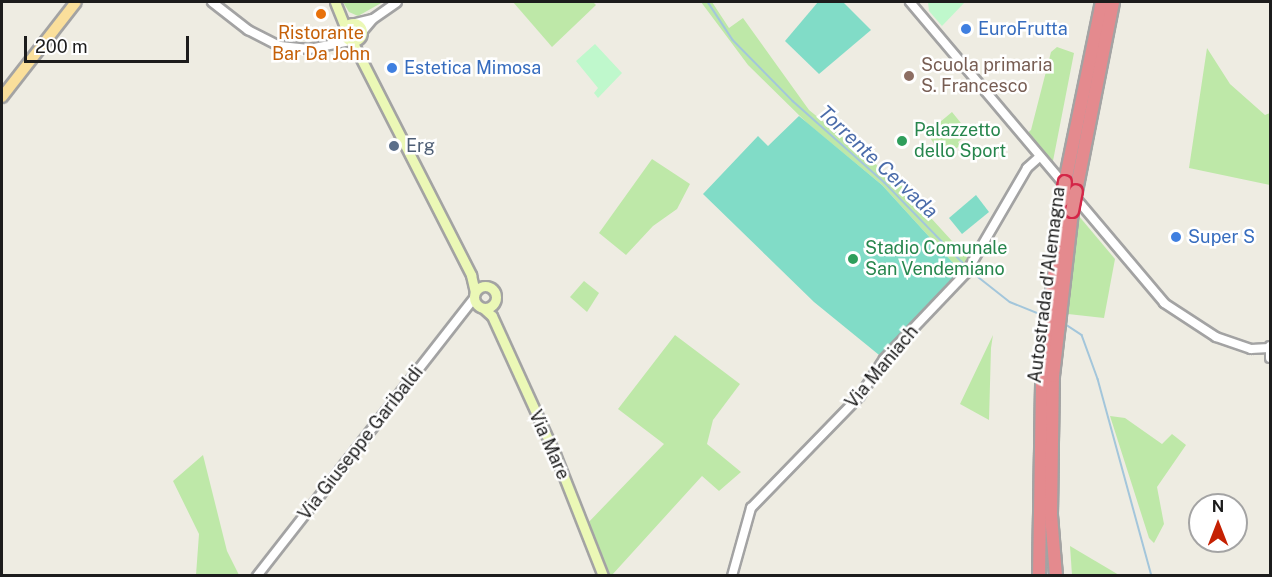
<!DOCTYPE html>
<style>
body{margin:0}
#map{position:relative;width:1272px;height:577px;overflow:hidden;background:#eeece2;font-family:"Public Sans",sans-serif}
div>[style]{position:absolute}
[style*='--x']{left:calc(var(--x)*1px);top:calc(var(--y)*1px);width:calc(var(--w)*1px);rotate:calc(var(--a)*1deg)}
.grass>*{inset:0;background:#bee8a8}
.park>*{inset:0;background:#bff8cc}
.pitch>*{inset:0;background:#81dcc7}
.stream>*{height:1.5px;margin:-0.75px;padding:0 0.75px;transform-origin:0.75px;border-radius:0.75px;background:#a3c6db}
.roads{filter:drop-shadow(2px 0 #a3a3a3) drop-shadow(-2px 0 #a3a3a3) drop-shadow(0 2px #a3a3a3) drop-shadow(0 -2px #a3a3a3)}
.tertiary>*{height:8px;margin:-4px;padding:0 4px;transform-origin:4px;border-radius:4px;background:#fff}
.secondary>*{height:9px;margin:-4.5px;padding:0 4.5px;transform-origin:4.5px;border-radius:4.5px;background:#ebf8b6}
.secondary>.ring{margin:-4.5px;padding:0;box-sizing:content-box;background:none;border:9px solid #ebf8b6;border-radius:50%}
.primary>*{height:10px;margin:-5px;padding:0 5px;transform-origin:5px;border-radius:5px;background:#fadf9b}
.motorway>*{height:12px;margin:-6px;padding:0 6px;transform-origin:6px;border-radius:6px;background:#e48a8e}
.bridges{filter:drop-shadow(2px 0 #d42748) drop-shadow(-2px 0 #d42748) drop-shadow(0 2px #d42748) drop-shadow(0 -2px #d42748)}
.motorway-bridge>*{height:12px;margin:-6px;padding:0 6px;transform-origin:6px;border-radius:6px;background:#e48a8e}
.dots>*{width:16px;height:16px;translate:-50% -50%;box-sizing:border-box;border:3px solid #fff;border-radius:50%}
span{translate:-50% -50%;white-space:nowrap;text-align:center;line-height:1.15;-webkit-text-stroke:5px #fff;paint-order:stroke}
.shop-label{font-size:18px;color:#366cbe}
.left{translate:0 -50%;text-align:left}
.food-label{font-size:18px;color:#c56008}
.education-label{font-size:18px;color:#785e54}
.leisure-label{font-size:18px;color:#27864d}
.service-label{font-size:18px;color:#4e5e75}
.street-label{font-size:18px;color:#1c1c1c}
.water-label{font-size:20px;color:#4b6caa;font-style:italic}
.frame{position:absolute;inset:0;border:3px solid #1c1c1c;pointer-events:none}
.north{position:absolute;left:1188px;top:493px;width:60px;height:60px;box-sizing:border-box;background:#fff;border:2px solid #a4a4a4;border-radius:50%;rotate:0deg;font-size:16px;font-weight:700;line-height:24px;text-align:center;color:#1c1c1c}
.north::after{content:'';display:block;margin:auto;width:21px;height:27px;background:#c52103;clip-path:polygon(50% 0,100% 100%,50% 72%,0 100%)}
.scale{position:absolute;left:24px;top:36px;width:165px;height:27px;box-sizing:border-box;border:3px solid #1c1c1c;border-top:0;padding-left:8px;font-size:18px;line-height:21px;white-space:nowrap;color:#1c1c1c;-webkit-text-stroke:4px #fff;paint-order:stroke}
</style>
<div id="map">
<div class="grass">
<i style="clip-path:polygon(343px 2px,383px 2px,358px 16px,349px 12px)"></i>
<i style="clip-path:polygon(513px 2px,593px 2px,596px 5px,552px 47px)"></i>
<i style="clip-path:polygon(701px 2px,712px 2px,729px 28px,743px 18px,809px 110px,900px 184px,973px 264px,964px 275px,882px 185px,807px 123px,748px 65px)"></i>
<i style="clip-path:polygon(1057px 47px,1074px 53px,1052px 166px,1026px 134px,1031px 130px,1051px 52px)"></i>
<i style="clip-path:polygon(1207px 48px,1230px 84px,1265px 115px,1270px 113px,1270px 185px,1189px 168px)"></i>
<i style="clip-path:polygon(952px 112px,969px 133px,958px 142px,960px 146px,942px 156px,927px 133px)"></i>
<i style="clip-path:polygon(652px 159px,690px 184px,677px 209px,653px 226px,626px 255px,599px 233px)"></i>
<i style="clip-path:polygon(1078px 215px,1115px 259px,1104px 318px,1068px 314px,1064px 299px)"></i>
<i style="clip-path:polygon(584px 281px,599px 293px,587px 312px,570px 297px)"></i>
<i style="clip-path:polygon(675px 335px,740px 384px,713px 420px,707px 444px,741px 472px,719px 491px,702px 476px,612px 575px,603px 575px,584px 527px,664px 444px,618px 409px)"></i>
<i style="clip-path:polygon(993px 335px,991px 348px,989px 420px,960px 404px)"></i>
<i style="clip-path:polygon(1110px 416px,1125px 418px,1162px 444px,1172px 434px,1186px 445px,1157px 487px,1164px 524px,1154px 543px,1149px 538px)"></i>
<i style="clip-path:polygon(203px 455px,227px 551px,239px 575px,196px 575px,199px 534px,173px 481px)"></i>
<i style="clip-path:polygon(1070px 546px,1119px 575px,1072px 575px)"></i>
</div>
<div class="park">
<i style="clip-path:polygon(928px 2px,965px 2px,942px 26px,929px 11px)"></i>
<i style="clip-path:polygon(595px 44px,622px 73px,598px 98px,594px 93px,598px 88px,576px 61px)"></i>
</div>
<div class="pitch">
<i style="clip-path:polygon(818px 2px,843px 2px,871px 30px,819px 74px,785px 41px)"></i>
<i style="clip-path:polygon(799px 116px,882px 185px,964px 275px,884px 359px,814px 302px,703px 194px,758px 136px,768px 146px)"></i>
<i style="clip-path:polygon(976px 195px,989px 212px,962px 234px,949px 218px)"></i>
</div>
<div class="stream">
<i style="--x:708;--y:2;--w:45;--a:56.7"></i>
<i style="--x:733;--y:40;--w:86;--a:45.5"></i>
<i style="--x:793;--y:101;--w:123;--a:41.7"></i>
<i style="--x:885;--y:183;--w:116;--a:45.7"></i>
<i style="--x:972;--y:272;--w:48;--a:38.3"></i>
<i style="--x:1010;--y:302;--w:37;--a:22"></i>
<i style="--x:1065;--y:324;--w:20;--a:33"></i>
<i style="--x:1082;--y:335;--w:47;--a:70"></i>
<i style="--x:1098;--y:379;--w:204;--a:74.7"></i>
</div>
<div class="roads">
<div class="tertiary">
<i style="--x:212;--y:2;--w:46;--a:37.9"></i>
<i style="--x:248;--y:30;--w:36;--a:27"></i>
<i style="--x:280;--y:46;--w:29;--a:6"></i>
<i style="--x:309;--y:49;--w:42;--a:-11"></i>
<i style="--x:910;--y:2;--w:394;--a:49.8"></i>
<i style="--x:1164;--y:303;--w:62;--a:33.2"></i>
<i style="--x:1216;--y:337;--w:37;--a:19"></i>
<i style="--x:1251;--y:349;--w:18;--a:-3"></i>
<i style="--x:356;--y:23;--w:16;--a:-14"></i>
<i style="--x:362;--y:32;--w:17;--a:-50"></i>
<i style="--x:373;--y:19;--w:29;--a:-35"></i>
<i style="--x:331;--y:44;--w:18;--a:-45"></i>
<i style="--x:1270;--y:346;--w:12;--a:90"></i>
<i style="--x:257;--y:576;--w:353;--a:-52"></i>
<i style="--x:732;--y:576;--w:71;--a:-74.4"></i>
<i style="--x:751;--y:508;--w:156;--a:-45.8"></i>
<i style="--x:860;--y:396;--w:44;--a:-57"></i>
<i style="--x:884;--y:359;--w:119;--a:-46.4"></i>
<i style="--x:966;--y:273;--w:121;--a:-59.8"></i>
<i style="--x:1027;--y:168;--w:15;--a:-42"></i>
</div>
<div class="secondary">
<i style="--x:335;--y:2;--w:27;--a:68"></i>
<i class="ring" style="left:344px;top:23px;width:9px;height:9px"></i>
<i style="--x:352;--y:41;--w:263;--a:63"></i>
<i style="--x:471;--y:275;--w:17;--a:77"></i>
<i class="ring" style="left:474px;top:286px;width:13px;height:13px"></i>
<i style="--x:483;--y:308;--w:12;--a:42"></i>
<i style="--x:492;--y:316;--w:152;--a:65.5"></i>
<i style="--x:555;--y:454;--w:131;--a:68.5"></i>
</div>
<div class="primary">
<i style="--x:2;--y:97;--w:120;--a:-52.1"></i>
</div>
<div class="motorway">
<i style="--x:1065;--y:182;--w:184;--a:-78.4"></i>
<i style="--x:1076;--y:191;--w:193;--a:-78.9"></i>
<i style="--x:1039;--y:576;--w:199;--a:-89.1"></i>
<i style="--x:1042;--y:377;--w:178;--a:-83.2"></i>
<i style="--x:1056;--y:576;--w:61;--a:-94.7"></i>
<i style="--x:1051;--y:515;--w:139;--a:-89.2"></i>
<i style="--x:1053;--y:376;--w:166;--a:-83.4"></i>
</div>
</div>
<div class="bridges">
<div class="motorway-bridge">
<i style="--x:1063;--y:200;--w:18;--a:-84"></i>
<i style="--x:1072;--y:211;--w:20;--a:-79"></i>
</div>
</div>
<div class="dots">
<i style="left:321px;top:14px;background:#e8710a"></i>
<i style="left:966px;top:29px;background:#3f7fe0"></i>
<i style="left:392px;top:68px;background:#3f7fe0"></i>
<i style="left:909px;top:76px;background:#8d6e63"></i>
<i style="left:902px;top:141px;background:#2e9e5b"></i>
<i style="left:394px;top:146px;background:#5c6f8a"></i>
<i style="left:1176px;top:237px;background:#3f7fe0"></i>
<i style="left:853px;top:259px;background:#2e9e5b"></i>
</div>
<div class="shop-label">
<span class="left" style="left:978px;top:29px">EuroFrutta</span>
<span class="left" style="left:404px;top:68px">Estetica Mimosa</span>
<span class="left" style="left:1188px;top:237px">Super S</span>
</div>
<div class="food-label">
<span style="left:321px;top:44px">Ristorante<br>Bar Da John</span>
</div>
<div class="education-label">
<span class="left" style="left:921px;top:76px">Scuola primaria<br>S. Francesco</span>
</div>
<div class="leisure-label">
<span class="left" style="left:914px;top:141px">Palazzetto<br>dello Sport</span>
<span class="left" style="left:865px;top:259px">Stadio Comunale<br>San Vendemiano</span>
</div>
<div class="service-label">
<span class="left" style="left:406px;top:146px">Erg</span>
</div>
<div class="street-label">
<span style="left:1047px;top:285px;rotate:-83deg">Autostrada d'Alemagna</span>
<span style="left:882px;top:367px;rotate:-50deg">Via Maniach</span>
<span style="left:361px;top:443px;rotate:-52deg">Via Giuseppe Garibaldi</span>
<span style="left:549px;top:445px;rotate:66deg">Via Mare</span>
</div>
<div class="water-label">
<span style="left:878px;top:162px;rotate:43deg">Torrente Cervada</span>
</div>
<div class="frame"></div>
<div class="north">N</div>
<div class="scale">200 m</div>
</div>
